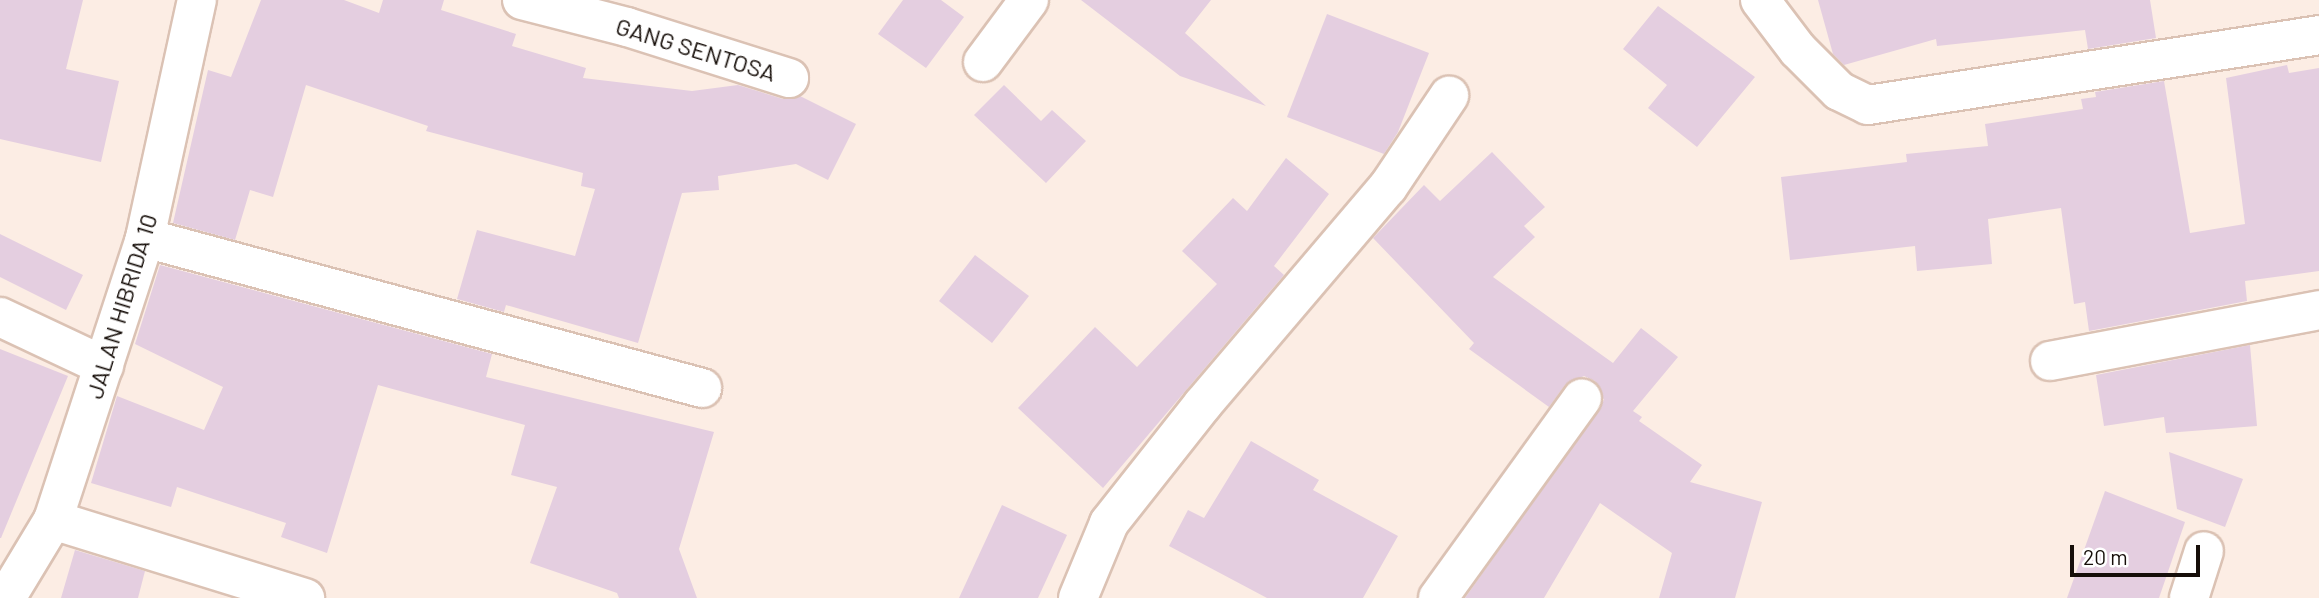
<!DOCTYPE html>
<style>
body{margin:0}
#map{position:relative;width:2319px;height:598px;overflow:hidden;background:#fcede4;font-family:Barlow,sans-serif}
div>[style]{position:absolute}
[style*='--x']{left:calc(var(--x)*1px);top:calc(var(--y)*1px);width:calc(var(--w)*1px);rotate:calc(var(--a)*1deg)}
.building>*{inset:0;background:#e4cee0}
.roads{filter:drop-shadow(2px 0 #dbc2b4) drop-shadow(-2px 0 #dbc2b4) drop-shadow(0 2px #dbc2b4) drop-shadow(0 -2px #dbc2b4)}
.minor>*{height:38px;margin:-19px;padding:0 19px;transform-origin:19px;border-radius:19px;background:#fff}
span{translate:-50% -50%;white-space:nowrap;text-align:center;line-height:1.15;-webkit-text-stroke:5px #fff;paint-order:stroke}
.street-label{font-size:24px;color:#160e09}
.scale{position:absolute;left:2070px;top:545px;width:130px;height:32px;box-sizing:border-box;border:4px solid #160e09;border-top:0;padding-left:9px;font-size:21px;line-height:24px;white-space:nowrap;color:#160e09;-webkit-text-stroke:5px #fff;paint-order:stroke}
</style>
<div id="map">
<div class="building">
<i style="clip-path:polygon(0 0,83px 0,66px 69px,119px 81px,101px 162px,0 139px)"></i>
<i style="clip-path:polygon(261px 0,344px 0,379px 13px,383px 0,444px 0,441px 10px,516px 34px,512px 46px,586px 68px,583px 78px,692px 91px,738px 85px,783px 99px,800px 96px,856px 124px,828px 180px,796px 164px,718px 176px,719px 190px,682px 193px,638px 343px,506px 305px,504px 312px,457px 299px,477px 230px,575px 256px,595px 189px,581px 186px,583px 173px,426px 131px,428px 126px,306px 85px,273px 197px,250px 190px,235px 240px,173px 223px,208px 70px,231px 77px)"></i>
<i style="clip-path:polygon(903px 0,941px 0,964px 17px,926px 68px,878px 34px)"></i>
<i style="clip-path:polygon(1081px 0,1211px 0,1185px 33px,1266px 106px,1180px 76px)"></i>
<i style="clip-path:polygon(1818px 0,2150px 0,2156px 38px,2088px 49px,2085px 30px,1937px 46px,1936px 39px,1844px 65px,1833px 54px)"></i>
<i style="clip-path:polygon(1658px 6px,1755px 77px,1697px 147px,1648px 108px,1667px 85px,1623px 49px)"></i>
<i style="clip-path:polygon(1327px 14px,1429px 53px,1398px 132px,1384px 154px,1287px 117px)"></i>
<i style="clip-path:polygon(2287px 65px,2289px 73px,2319px 68px,2319px 271px,2245px 281px,2247px 301px,2089px 331px,2085px 302px,2074px 304px,2061px 208px,1988px 219px,1992px 264px,1917px 271px,1915px 246px,1790px 260px,1781px 177px,1907px 162px,1906px 154px,1988px 146px,1985px 124px,2083px 109px,2081px 99px,2096px 97px,2095px 92px,2164px 81px,2190px 233px,2245px 224px,2226px 78px)"></i>
<i style="clip-path:polygon(1004px 85px,1041px 121px,1052px 110px,1086px 141px,1046px 183px,974px 115px)"></i>
<i style="clip-path:polygon(1492px 152px,1545px 207px,1524px 226px,1535px 237px,1493px 277px,1613px 363px,1641px 328px,1678px 357px,1633px 411px,1642px 417px,1639px 421px,1702px 465px,1690px 482px,1762px 502px,1735px 598px,1659px 598px,1672px 553px,1600px 503px,1544px 598px,1465px 598px,1604px 400px,1595px 381px,1584px 376px,1565px 385px,1549px 407px,1469px 349px,1474px 343px,1373px 238px,1424px 185px,1440px 201px)"></i>
<i style="clip-path:polygon(1286px 158px,1329px 194px,1274px 266px,1284px 275px,1103px 488px,1018px 408px,1095px 327px,1137px 367px,1217px 284px,1182px 251px,1233px 198px,1247px 211px)"></i>
<i style="clip-path:polygon(0 234px,83px 275px,66px 310px,0 277px)"></i>
<i style="clip-path:polygon(975px 255px,1029px 296px,992px 343px,939px 301px)"></i>
<i style="clip-path:polygon(160px 265px,492px 354px,486px 377px,714px 432px,679px 549px,697px 598px,619px 598px,617px 593px,530px 563px,557px 487px,511px 475px,525px 425px,378px 385px,327px 553px,281px 537px,286px 523px,177px 487px,171px 507px,91px 483px,117px 396px,204px 430px,223px 387px,135px 344px)"></i>
<i style="clip-path:polygon(2250px 345px,2257px 426px,2166px 433px,2164px 417px,2104px 426px,2096px 375px)"></i>
<i style="clip-path:polygon(0 349px,68px 376px,1px 538px,0 538px)"></i>
<i style="clip-path:polygon(1251px 441px,1319px 480px,1313px 490px,1398px 536px,1363px 598px,1267px 598px,1169px 546px,1188px 510px,1204px 518px)"></i>
<i style="clip-path:polygon(2169px 452px,2243px 479px,2225px 527px,2177px 509px)"></i>
<i style="clip-path:polygon(2105px 491px,2185px 522px,2159px 598px,2067px 598px)"></i>
<i style="clip-path:polygon(1002px 505px,1067px 535px,1038px 598px,959px 598px)"></i>
<i style="clip-path:polygon(75px 550px,145px 571px,138px 598px,61px 598px)"></i>
</div>
<div class="roads">
<div class="minor">
<i style="--x:522;--y:0;--w:108;--a:14.4"></i>
<i style="--x:627;--y:27;--w:170;--a:17.5"></i>
<i style="--x:1760;--y:0;--w:63;--a:52.8"></i>
<i style="--x:1798;--y:50;--w:58;--a:45"></i>
<i style="--x:1839;--y:91;--w:32;--a:26"></i>
<i style="--x:1868;--y:105;--w:456;--a:-8.8"></i>
<i style="--x:983;--y:62;--w:77;--a:-53.4"></i>
<i style="--x:145;--y:238;--w:577;--a:15.07"></i>
<i style="--x:0;--y:317;--w:115;--a:25.2"></i>
<i style="--x:2050;--y:361;--w:274;--a:-10.7"></i>
<i style="--x:53;--y:520;--w:264;--a:17.2"></i>
<i style="--x:6;--y:598;--w:91;--a:-58.9"></i>
<i style="--x:53;--y:520;--w:297;--a:-71.9"></i>
<i style="--x:145;--y:238;--w:244;--a:-77.7"></i>
<i style="--x:1078;--y:598;--w:81;--a:-67.5"></i>
<i style="--x:1109;--y:523;--w:152;--a:-51.7"></i>
<i style="--x:1203;--y:404;--w:285;--a:-49.6"></i>
<i style="--x:1388;--y:187;--w:110;--a:-56.2"></i>
<i style="--x:1438;--y:598;--w:246;--a:-54.2"></i>
<i style="--x:2189;--y:598;--w:49;--a:-72.3"></i>
</div>
</div>
<div class="street-label">
<span style="left:696px;top:49px;rotate:17deg">GANG SENTOSA</span>
<span style="left:121px;top:306px;rotate:-73deg">JALAN HIBRIDA 10</span>
</div>
<div class="scale">20 m</div>
</div>
